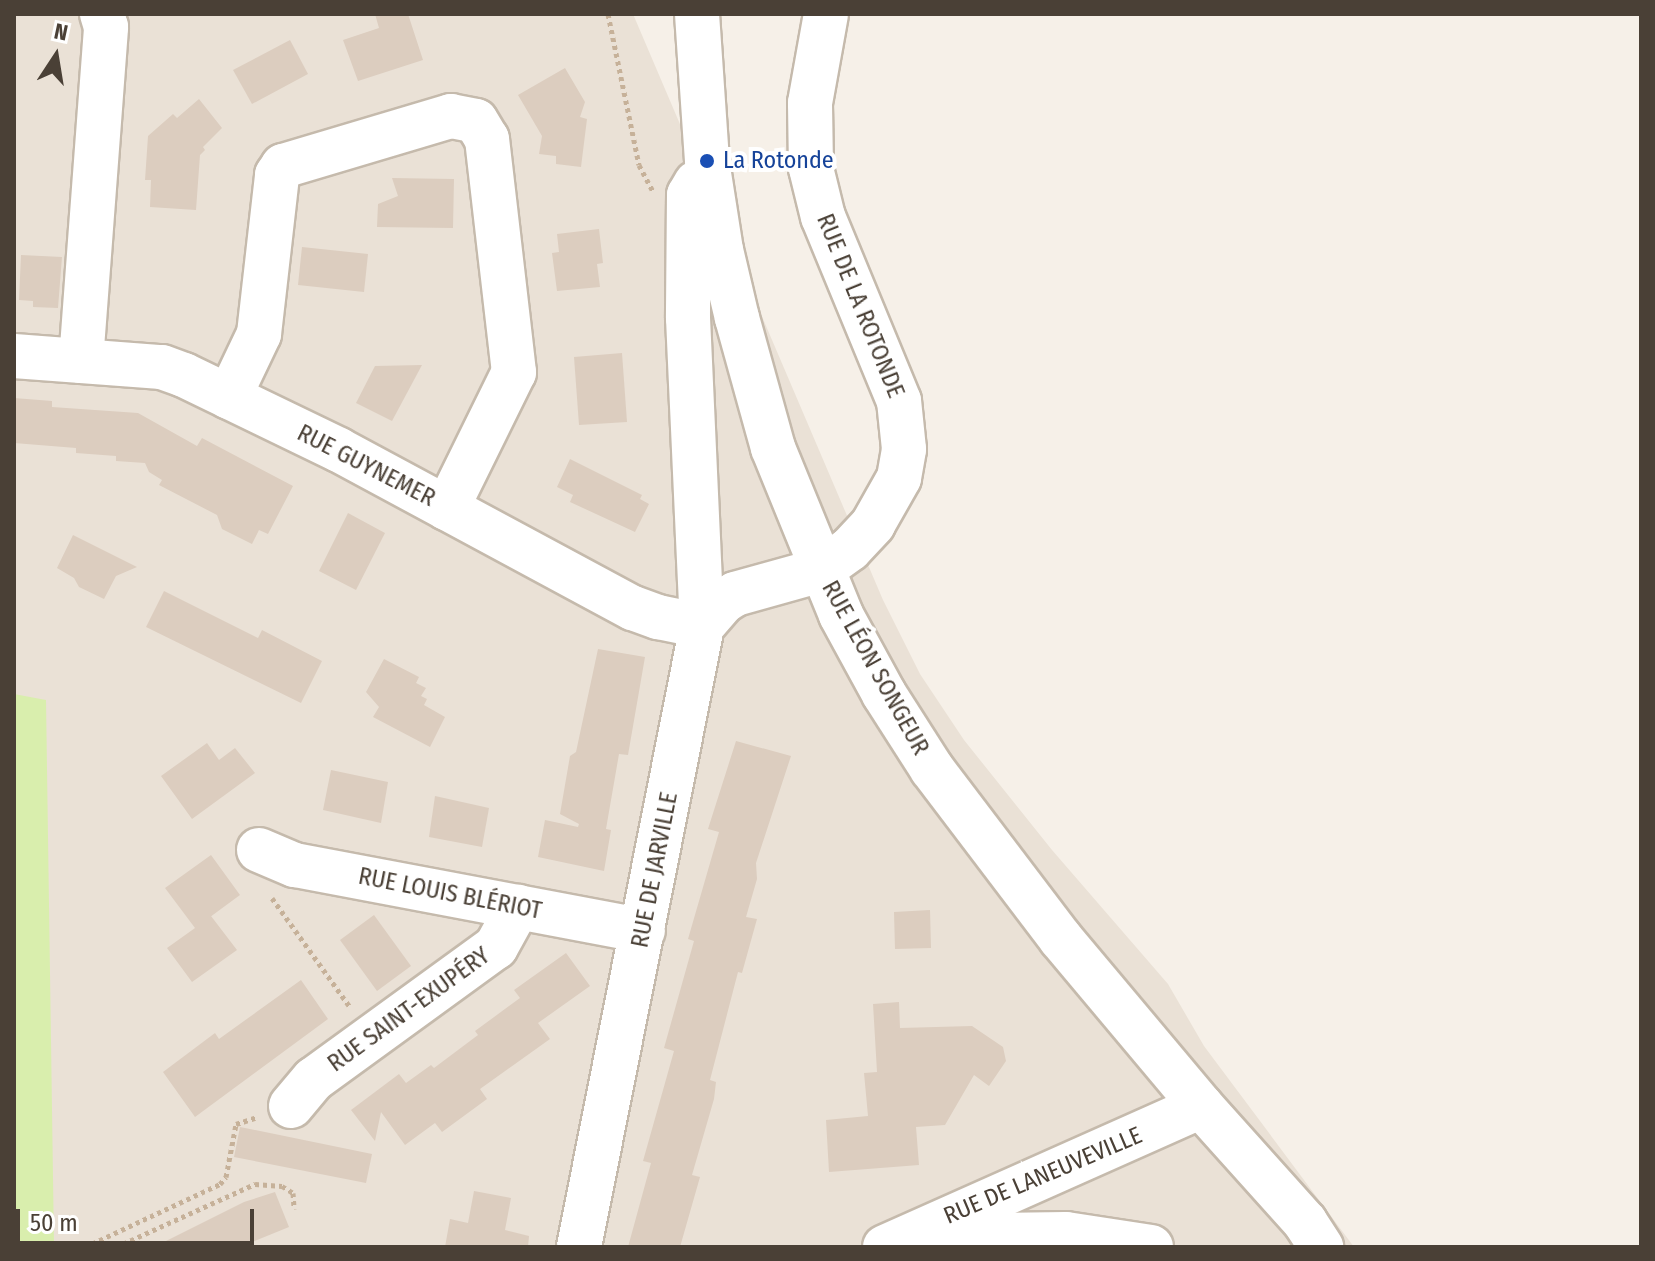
<!DOCTYPE html>
<meta charset="utf-8">
<style>
body{margin:0}
#map{position:relative;width:1655px;height:1261px;overflow:hidden;background:#f6f0e8;font-family:"Fira Sans Condensed",sans-serif}
div>[style]{position:absolute}
[style*='--x']{left:calc(var(--x)*1px);top:calc(var(--y)*1px);width:calc(var(--w)*1px);rotate:calc(var(--a)*1deg)}
.residential>*{inset:0;background:#eae1d6}
.green>*{inset:0;background:#d9eead}
.building>*{inset:0;background:#dccdbf}
.path>*{height:5px;margin-top:-2.5px;transform-origin:0;background:repeating-linear-gradient(90deg,#c6b199 0 4px,transparent 0 8px)}
.roads{filter:drop-shadow(2px 0 #c5baac) drop-shadow(-2px 0 #c5baac) drop-shadow(0 2px #c5baac) drop-shadow(0 -2px #c5baac)}
.minor>*{height:44px;margin:-22px;padding:0 22px;transform-origin:22px;border-radius:22px;background:#fff}
.dots>*{width:22px;height:22px;translate:-50% -50%;box-sizing:border-box;border:4px solid #fff;border-radius:50%}
span{translate:-50% -50%;white-space:nowrap;text-align:center;line-height:1.15;-webkit-text-stroke:8px #fff;paint-order:stroke}
.transit-label{font-size:24px;color:#164399}
.left{translate:0 -50%;text-align:left}
.street-label{font-size:24px;color:#4a4036}
.frame{position:absolute;inset:0;border:16px solid #4a4036;pointer-events:none}
.north{position:absolute;left:16px;top:16px;width:80px;height:80px;-webkit-text-stroke:6px #fff;paint-order:stroke;rotate:12deg;font-size:22px;font-weight:700;line-height:32px;text-align:center;color:#4a4036}
.north::after{content:'';display:block;margin:auto;width:28px;height:36px;background:#4a4036;clip-path:polygon(50% 0,100% 100%,50% 72%,0 100%)}
.scale{position:absolute;left:16px;top:1209px;width:238px;height:36px;box-sizing:border-box;border:4px solid #4a4036;border-top:0;padding-left:10px;font-size:24px;line-height:28px;white-space:nowrap;color:#4a4036;-webkit-text-stroke:6px #fff;paint-order:stroke}
</style>
<div id="map">
<div class="residential">
<i style="clip-path:polygon(14px 14px,633px 14px,883px 600px,920px 674px,964px 740px,1052px 850px,1168px 984px,1204px 1046px,1354px 1247px,14px 1247px)"></i>
</div>
<div class="green">
<i style="clip-path:polygon(14px 694px,46px 700px,54px 1245px,14px 1246px)"></i>
</div>
<div class="building">
<i style="clip-path:polygon(375px 14px,408px 14px,423px 60px,358px 81px,343px 40px,379px 28px)"></i>
<i style="clip-path:polygon(290px 40px,308px 74px,252px 104px,233px 70px)"></i>
<i style="clip-path:polygon(565px 68px,585px 102px,580px 117px,587px 119px,581px 167px,556px 164px,556px 156px,539px 154px,542px 136px,518px 95px)"></i>
<i style="clip-path:polygon(199px 99px,222px 128px,203px 147px,205px 150px,200px 155px,196px 210px,150px 207px,151px 180px,145px 180px,148px 136px,173px 114px,177px 118px)"></i>
<i style="clip-path:polygon(392px 178px,454px 179px,453px 228px,377px 227px,378px 204px,398px 196px)"></i>
<i style="clip-path:polygon(599px 229px,603px 263px,597px 264px,600px 287px,557px 291px,552px 253px,559px 252px,557px 234px)"></i>
<i style="clip-path:polygon(302px 247px,368px 254px,364px 292px,298px 285px)"></i>
<i style="clip-path:polygon(21px 255px,62px 257px,58px 308px,33px 307px,33px 301px,19px 300px)"></i>
<i style="clip-path:polygon(622px 353px,627px 422px,579px 425px,574px 357px)"></i>
<i style="clip-path:polygon(422px 365px,392px 421px,356px 403px,375px 366px)"></i>
<i style="clip-path:polygon(14px 398px,52px 401px,52px 407px,138px 413px,197px 446px,202px 438px,293px 486px,268px 534px,259px 530px,252px 544px,222px 529px,217px 515px,159px 485px,162px 480px,149px 472px,145px 463px,116px 461px,116px 456px,76px 453px,76px 448px,14px 443px)"></i>
<i style="clip-path:polygon(570px 459px,642px 495px,640px 499px,649px 504px,635px 532px,570px 502px,573px 495px,557px 487px)"></i>
<i style="clip-path:polygon(348px 513px,385px 533px,356px 590px,319px 571px)"></i>
<i style="clip-path:polygon(73px 535px,137px 567px,116px 576px,104px 599px,79px 587px,74px 578px,57px 568px)"></i>
<i style="clip-path:polygon(164px 591px,258px 638px,262px 630px,322px 661px,301px 703px,146px 627px)"></i>
<i style="clip-path:polygon(598px 649px,645px 657px,628px 755px,619px 754px,606px 829px,611px 830px,604px 871px,538px 857px,545px 820px,578px 827px,579px 824px,560px 814px,570px 756px,576px 752px)"></i>
<i style="clip-path:polygon(384px 659px,419px 677px,416px 683px,426px 688px,421px 696px,427px 699px,424px 705px,445px 717px,430px 747px,373px 717px,379px 707px,366px 692px)"></i>
<i style="clip-path:polygon(736px 741px,791px 756px,756px 863px,757px 879px,746px 917px,757px 919px,742px 973px,738px 972px,710px 1080px,716px 1082px,714px 1099px,692px 1175px,700px 1177px,680px 1247px,628px 1247px,651px 1163px,643px 1161px,674px 1051px,664px 1048px,694px 941px,688px 939px,719px 832px,708px 829px)"></i>
<i style="clip-path:polygon(207px 743px,219px 760px,235px 748px,255px 773px,192px 819px,161px 776px)"></i>
<i style="clip-path:polygon(331px 770px,388px 782px,381px 823px,323px 810px)"></i>
<i style="clip-path:polygon(435px 796px,489px 808px,482px 847px,429px 837px)"></i>
<i style="clip-path:polygon(211px 855px,240px 895px,206px 920px,211px 916px,237px 950px,192px 982px,167px 948px,195px 928px,165px 888px)"></i>
<i style="clip-path:polygon(930px 910px,931px 948px,895px 949px,894px 912px)"></i>
<i style="clip-path:polygon(374px 915px,411px 966px,377px 991px,340px 940px)"></i>
<i style="clip-path:polygon(566px 953px,590px 986px,538px 1023px,550px 1039px,480px 1089px,487px 1099px,442px 1132px,435px 1123px,405px 1145px,381px 1112px,375px 1141px,351px 1110px,399px 1074px,406px 1083px,431px 1065px,434px 1068px,478px 1035px,475px 1031px,520px 998px,514px 990px)"></i>
<i style="clip-path:polygon(301px 980px,328px 1019px,195px 1117px,163px 1072px,215px 1033px,219px 1039px)"></i>
<i style="clip-path:polygon(899px 1002px,900px 1028px,972px 1026px,1003px 1047px,1006px 1061px,989px 1086px,974px 1075px,945px 1125px,916px 1127px,919px 1165px,829px 1172px,826px 1120px,868px 1116px,864px 1073px,877px 1072px,873px 1004px)"></i>
<i style="clip-path:polygon(240px 1127px,372px 1154px,366px 1183px,234px 1157px)"></i>
<i style="clip-path:polygon(474px 1191px,511px 1198px,505px 1230px,529px 1236px,528px 1247px,445px 1247px,450px 1219px,468px 1223px)"></i>
<i style="clip-path:polygon(275px 1192px,289px 1227px,240px 1247px,154px 1247px,244px 1202px)"></i>
</div>
<div class="path">
<i style="--x:608;--y:14;--w:154;--a:78.4"></i>
<i style="--x:639;--y:165;--w:30;--a:62"></i>
<i style="--x:272;--y:898;--w:134;--a:54.4"></i>
<i style="--x:85;--y:1247;--w:149;--a:-25"></i>
<i style="--x:220;--y:1184;--w:9;--a:-49"></i>
<i style="--x:226;--y:1177;--w:54;--a:-79.3"></i>
<i style="--x:236;--y:1124;--w:22;--a:-18"></i>
<i style="--x:116;--y:1247;--w:153;--a:-24.4"></i>
<i style="--x:255;--y:1184;--w:27;--a:4"></i>
<i style="--x:282;--y:1186;--w:13;--a:32"></i>
<i style="--x:293;--y:1193;--w:16;--a:86"></i>
</div>
<div class="roads">
<div class="minor">
<i style="--x:697;--y:14;--w:147;--a:86.1"></i>
<i style="--x:707;--y:161;--w:90;--a:81.1"></i>
<i style="--x:721;--y:250;--w:70;--a:76.8"></i>
<i style="--x:737;--y:318;--w:135;--a:74.5"></i>
<i style="--x:773;--y:448;--w:180;--a:67.8"></i>
<i style="--x:841;--y:615;--w:90;--a:61.4"></i>
<i style="--x:884;--y:694;--w:89;--a:57.4"></i>
<i style="--x:932;--y:769;--w:213;--a:52.8"></i>
<i style="--x:1061;--y:939;--w:218;--a:50"></i>
<i style="--x:1201;--y:1106;--w:156;--a:48.1"></i>
<i style="--x:1305;--y:1222;--w:30;--a:57"></i>
<i style="--x:696;--y:183;--w:14;--a:120"></i>
<i style="--x:689;--y:195;--w:123;--a:90.5"></i>
<i style="--x:688;--y:318;--w:308;--a:87.4"></i>
<i style="--x:14;--y:356;--w:148;--a:4.3"></i>
<i style="--x:162;--y:367;--w:23;--a:20"></i>
<i style="--x:184;--y:375;--w:172;--a:25.8"></i>
<i style="--x:339;--y:450;--w:334;--a:28.3"></i>
<i style="--x:633;--y:608;--w:27;--a:20"></i>
<i style="--x:658;--y:617;--w:45;--a:11.6"></i>
<i style="--x:81;--y:361;--w:335;--a:-85.7"></i>
<i style="--x:106;--y:27;--w:14;--a:-107"></i>
<i style="--x:229;--y:397;--w:70;--a:-64.5"></i>
<i style="--x:259;--y:334;--w:160;--a:-83.5"></i>
<i style="--x:277;--y:175;--w:11;--a:-56"></i>
<i style="--x:283;--y:166;--w:175;--a:-16.6"></i>
<i style="--x:451;--y:116;--w:25;--a:11"></i>
<i style="--x:476;--y:121;--w:21;--a:59"></i>
<i style="--x:487;--y:139;--w:235;--a:83.4"></i>
<i style="--x:514;--y:372;--w:152;--a:116.2"></i>
<i style="--x:259;--y:850;--w:39;--a:23"></i>
<i style="--x:295;--y:865;--w:354;--a:10.7"></i>
<i style="--x:291;--y:1106;--w:35;--a:-50"></i>
<i style="--x:314;--y:1079;--w:225;--a:-36"></i>
<i style="--x:496;--y:947;--w:46;--a:-61.2"></i>
<i style="--x:926;--y:1236;--w:140;--a:-0.8"></i>
<i style="--x:1066;--y:1234;--w:86;--a:8.7"></i>
<i style="--x:579;--y:1247;--w:633;--a:-78.8"></i>
<i style="--x:702;--y:626;--w:33;--a:-49"></i>
<i style="--x:724;--y:601;--w:13;--a:-32"></i>
<i style="--x:735;--y:594;--w:89;--a:-15.6"></i>
<i style="--x:821;--y:570;--w:36;--a:-36"></i>
<i style="--x:850;--y:549;--w:34;--a:-47"></i>
<i style="--x:873;--y:524;--w:53;--a:-60.5"></i>
<i style="--x:899;--y:478;--w:29;--a:-80"></i>
<i style="--x:904;--y:449;--w:48;--a:-95.9"></i>
<i style="--x:899;--y:401;--w:199;--a:-112.4"></i>
<i style="--x:823;--y:217;--w:50;--a:-103.8"></i>
<i style="--x:811;--y:168;--w:65;--a:-90.9"></i>
<i style="--x:810;--y:103;--w:90;--a:-79.8"></i>
<i style="--x:885;--y:1247;--w:346;--a:-24"></i>
</div>
</div>
<div class="dots">
<i style="left:707px;top:161px;background:#1a4fb4"></i>
</div>
<div class="transit-label">
<span class="left" style="left:723px;top:161px">La Rotonde</span>
</div>
<div class="street-label">
<span style="left:860px;top:306px;rotate:68deg">RUE DE LA ROTONDE</span>
<span style="left:366px;top:466px;rotate:27deg">RUE GUYNEMER</span>
<span style="left:875px;top:668px;rotate:61deg">RUE LÉON SONGEUR</span>
<span style="left:655px;top:870px;rotate:-79deg">RUE DE JARVILLE</span>
<span style="left:450px;top:894px;rotate:11deg">RUE LOUIS BLÉRIOT</span>
<span style="left:409px;top:1010px;rotate:-36deg">RUE SAINT-EXUPÉRY</span>
<span style="left:1043px;top:1176px;rotate:-23deg">RUE DE LANEUVEVILLE</span>
</div>
<div class="frame"></div>
<div class="north">N</div>
<div class="scale">50 m</div>
</div>
